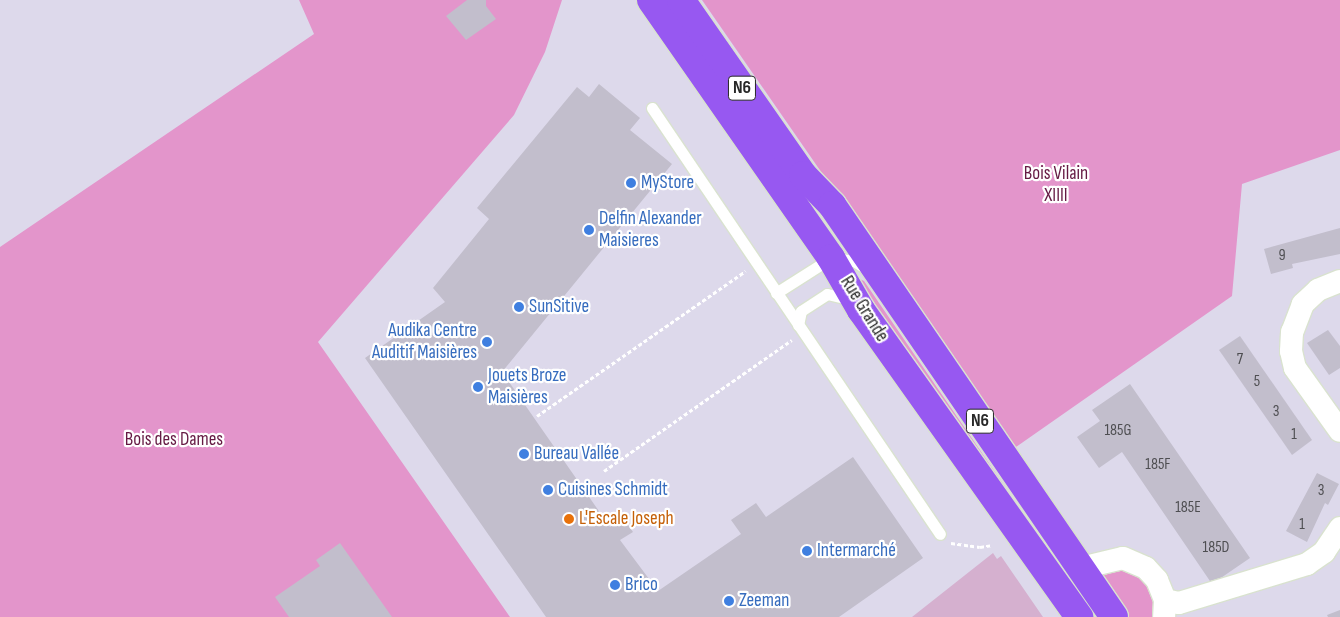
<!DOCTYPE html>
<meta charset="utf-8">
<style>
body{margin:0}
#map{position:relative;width:1340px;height:617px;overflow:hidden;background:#ddd9eb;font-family:"Sofia Sans Condensed",sans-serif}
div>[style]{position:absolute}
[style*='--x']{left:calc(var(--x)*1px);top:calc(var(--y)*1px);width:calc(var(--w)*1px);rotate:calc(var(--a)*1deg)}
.green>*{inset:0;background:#e395cb}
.cemetery>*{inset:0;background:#d5b0cf}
.building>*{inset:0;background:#c2becc}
.path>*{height:3px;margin-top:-1.5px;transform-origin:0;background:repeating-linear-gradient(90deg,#fff 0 4px,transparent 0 6.5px)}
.roads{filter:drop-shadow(1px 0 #d9e2cf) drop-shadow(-1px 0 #d9e2cf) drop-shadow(0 1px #d9e2cf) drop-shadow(0 -1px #d9e2cf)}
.service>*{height:11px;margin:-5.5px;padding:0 5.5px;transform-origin:5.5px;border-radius:5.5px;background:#fff}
.minor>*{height:22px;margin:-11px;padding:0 11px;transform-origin:11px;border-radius:11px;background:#fff}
.primary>*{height:28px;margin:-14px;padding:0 14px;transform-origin:14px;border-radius:14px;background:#9758f1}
.dots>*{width:14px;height:14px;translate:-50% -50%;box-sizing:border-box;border:2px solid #fff;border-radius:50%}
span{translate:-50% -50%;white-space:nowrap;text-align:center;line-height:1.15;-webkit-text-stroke:4.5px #fff;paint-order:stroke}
.number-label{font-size:16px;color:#4e4e51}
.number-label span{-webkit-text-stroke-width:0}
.shield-label span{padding:1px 4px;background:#fff;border:1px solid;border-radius:4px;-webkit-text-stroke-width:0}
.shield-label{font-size:18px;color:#282828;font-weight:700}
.park-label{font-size:19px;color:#651943}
.shop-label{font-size:19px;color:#366cbe}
.left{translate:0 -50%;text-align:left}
.right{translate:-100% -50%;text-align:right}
.street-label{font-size:19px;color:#282828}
.food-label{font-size:19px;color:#c56008}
</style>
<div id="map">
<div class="green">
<i style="clip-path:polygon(299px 0,562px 0,545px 52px,514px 115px,318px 342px,510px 617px,0 617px,0 247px,314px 34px)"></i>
<i style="clip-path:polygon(702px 0,1340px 0,1340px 150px,1242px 184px,1232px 296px,1013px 449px)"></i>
<i style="clip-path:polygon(849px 274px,864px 281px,1030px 523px,1026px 526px)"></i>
<i style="clip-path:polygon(1118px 570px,1133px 572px,1144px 578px,1155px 603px,1154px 617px,1126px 617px,1097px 578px)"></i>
</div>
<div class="cemetery">
<i style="clip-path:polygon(993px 553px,997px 559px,1001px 556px,1043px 617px,912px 617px)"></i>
</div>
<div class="building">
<i style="clip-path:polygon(467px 0,486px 0,486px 6px,496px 19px,466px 40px,446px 16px)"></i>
<i style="clip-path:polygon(599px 84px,640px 118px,630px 130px,672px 164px,502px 372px,610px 527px,623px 518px,633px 532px,620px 540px,658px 591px,741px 534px,731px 520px,756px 503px,766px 517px,853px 457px,923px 558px,839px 617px,546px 617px,365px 358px,445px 302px,433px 288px,489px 219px,477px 208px,577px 87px,589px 97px)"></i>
<i style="clip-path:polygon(1340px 228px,1340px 254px,1292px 264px,1293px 268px,1271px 274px,1264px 249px)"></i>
<i style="clip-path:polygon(1328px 330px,1340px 346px,1340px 368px,1329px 375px,1307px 343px)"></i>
<i style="clip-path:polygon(1240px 336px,1312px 440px,1292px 455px,1219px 350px)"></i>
<i style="clip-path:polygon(1130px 384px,1250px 558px,1212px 584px,1122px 452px,1099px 468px,1077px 437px,1100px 421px,1092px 410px)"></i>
<i style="clip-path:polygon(1317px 473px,1339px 484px,1328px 505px,1325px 503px,1307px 542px,1286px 531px)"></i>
<i style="clip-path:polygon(340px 543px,392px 617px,289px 617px,275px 597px,320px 566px,316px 560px)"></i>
<i style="clip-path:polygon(1340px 610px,1340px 617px,1328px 617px,1327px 615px)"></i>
</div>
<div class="path">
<i style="--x:537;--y:416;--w:254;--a:-34.8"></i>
<i style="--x:604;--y:471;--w:229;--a:-34.9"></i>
<i style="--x:951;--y:543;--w:29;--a:8"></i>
<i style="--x:980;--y:547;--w:12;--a:-9"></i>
</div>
<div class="roads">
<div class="service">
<i style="--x:652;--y:108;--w:514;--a:55.94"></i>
<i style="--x:776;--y:293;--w:65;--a:-32.5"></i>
<i style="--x:831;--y:258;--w:23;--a:7"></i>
<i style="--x:854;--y:261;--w:15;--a:32"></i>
<i style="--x:798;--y:325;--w:14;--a:-78"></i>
<i style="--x:801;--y:311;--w:31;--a:-33"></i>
<i style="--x:827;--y:294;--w:22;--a:13"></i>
</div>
<div class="minor">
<i style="--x:1340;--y:281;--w:24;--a:158"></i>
<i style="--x:1318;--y:290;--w:21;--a:137"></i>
<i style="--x:1303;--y:304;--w:30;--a:111"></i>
<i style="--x:1292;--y:332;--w:19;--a:93"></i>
<i style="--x:1291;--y:351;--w:17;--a:77"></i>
<i style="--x:1295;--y:368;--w:77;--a:54.5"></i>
<i style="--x:1081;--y:568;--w:43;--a:-13.4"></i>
<i style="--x:1123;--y:558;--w:25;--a:23"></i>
<i style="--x:1146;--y:568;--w:16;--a:47"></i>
<i style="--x:1157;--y:580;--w:22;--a:68"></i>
<i style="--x:1165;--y:600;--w:17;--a:93"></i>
<i style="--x:1165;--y:600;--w:14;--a:12"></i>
<i style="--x:1179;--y:603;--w:134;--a:-16.9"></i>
<i style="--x:1307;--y:564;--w:21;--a:-35"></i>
<i style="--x:1324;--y:552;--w:29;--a:-56"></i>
</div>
<div class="primary">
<i style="--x:651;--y:0;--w:315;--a:55.1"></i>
<i style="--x:831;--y:258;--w:60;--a:60"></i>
<i style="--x:861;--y:310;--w:377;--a:54.6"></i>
<i style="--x:681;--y:0;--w:213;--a:55.1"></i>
<i style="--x:803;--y:175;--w:42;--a:46"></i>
<i style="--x:832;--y:205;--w:499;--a:55.6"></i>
</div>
</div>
<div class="dots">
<i style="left:631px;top:183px;background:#3f7fe0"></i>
<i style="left:589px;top:230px;background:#3f7fe0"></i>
<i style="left:519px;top:307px;background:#3f7fe0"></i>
<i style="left:487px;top:342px;background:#3f7fe0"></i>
<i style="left:478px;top:387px;background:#3f7fe0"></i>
<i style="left:524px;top:454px;background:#3f7fe0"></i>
<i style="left:548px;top:490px;background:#3f7fe0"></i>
<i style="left:569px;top:519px;background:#e8710a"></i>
<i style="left:807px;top:551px;background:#3f7fe0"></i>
<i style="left:615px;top:585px;background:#3f7fe0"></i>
<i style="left:729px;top:601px;background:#3f7fe0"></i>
</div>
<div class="number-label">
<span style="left:1282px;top:256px">9</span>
<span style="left:1240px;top:360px">7</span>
<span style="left:1257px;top:382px">5</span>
<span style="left:1276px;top:412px">3</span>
<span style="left:1118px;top:431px">185G</span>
<span style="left:1294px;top:435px">1</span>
<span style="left:1158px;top:465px">185F</span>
<span style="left:1321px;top:491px">3</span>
<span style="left:1188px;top:508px">185E</span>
<span style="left:1302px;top:525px">1</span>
<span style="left:1216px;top:548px">185D</span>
</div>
<div class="shield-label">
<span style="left:742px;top:88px">N6</span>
<span style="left:980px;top:421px">N6</span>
</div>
<div class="park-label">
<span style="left:1056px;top:185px">Bois Vilain<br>XIIII</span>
<span style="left:174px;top:440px">Bois des Dames</span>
</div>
<div class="shop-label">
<span class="left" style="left:641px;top:183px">MyStore</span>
<span class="left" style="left:599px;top:230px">Delfin Alexander<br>Maisieres</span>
<span class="left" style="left:529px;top:307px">SunSitive</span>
<span class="right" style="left:477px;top:342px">Audika Centre<br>Auditif Maisières</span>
<span class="left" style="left:488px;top:387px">Jouets Broze<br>Maisières</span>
<span class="left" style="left:534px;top:454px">Bureau Vallée</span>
<span class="left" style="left:558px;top:490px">Cuisines Schmidt</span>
<span class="left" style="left:817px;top:551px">Intermarché</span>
<span class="left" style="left:625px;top:585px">Brico</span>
<span class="left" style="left:739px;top:601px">Zeeman</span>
</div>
<div class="street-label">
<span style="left:864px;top:309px;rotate:58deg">Rue Grande</span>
</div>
<div class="food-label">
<span class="left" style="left:579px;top:519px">L'Escale Joseph</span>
</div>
</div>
